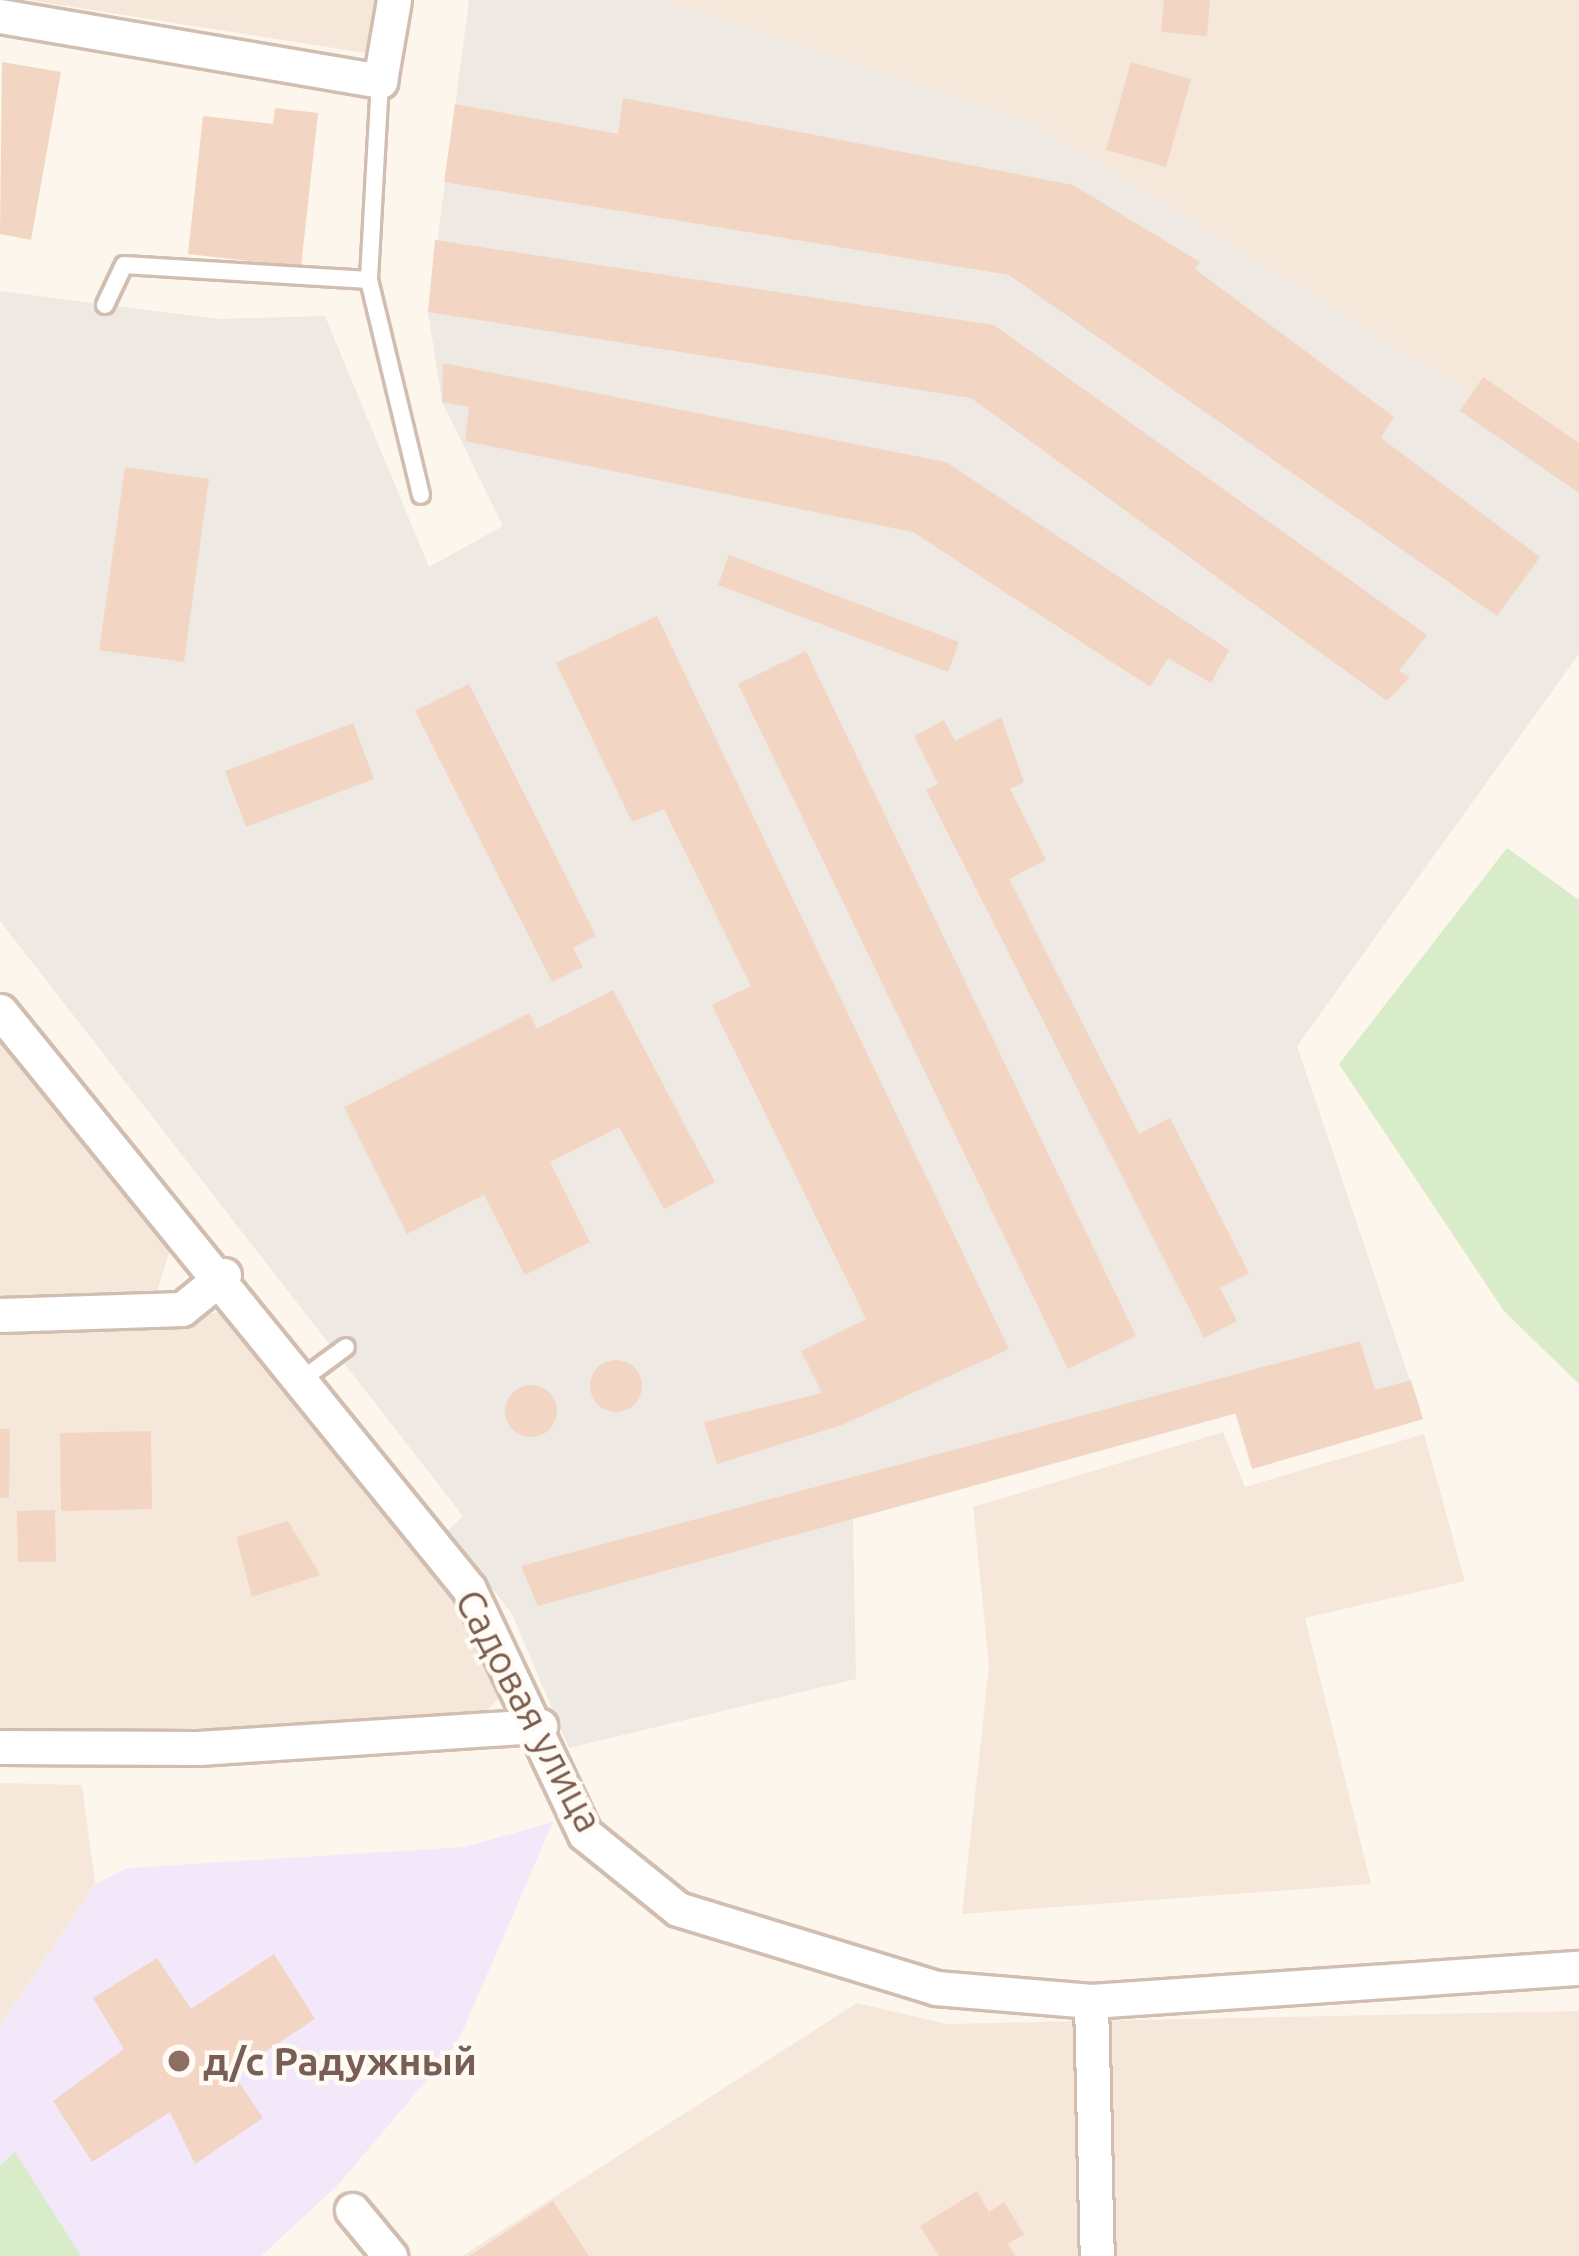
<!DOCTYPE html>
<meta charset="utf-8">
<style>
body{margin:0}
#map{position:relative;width:1579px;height:2256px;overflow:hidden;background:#fdf6ec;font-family:Ubuntu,sans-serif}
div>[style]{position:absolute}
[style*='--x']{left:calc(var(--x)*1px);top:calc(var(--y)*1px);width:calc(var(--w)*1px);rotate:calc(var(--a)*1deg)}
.residential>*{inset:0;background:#f5e8da}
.industrial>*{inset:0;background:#efe9e4}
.education>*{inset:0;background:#f3e8fa}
.green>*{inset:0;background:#d8ecc9}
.building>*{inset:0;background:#f3d5c3}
.round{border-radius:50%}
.roads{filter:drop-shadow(3px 0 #d1beb0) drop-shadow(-3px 0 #d1beb0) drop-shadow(0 3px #d1beb0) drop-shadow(0 -3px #d1beb0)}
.lane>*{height:16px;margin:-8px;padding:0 8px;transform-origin:8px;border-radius:8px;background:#fff}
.street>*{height:33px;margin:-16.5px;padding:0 16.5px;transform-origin:16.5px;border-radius:16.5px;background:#fff}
.dots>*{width:33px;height:33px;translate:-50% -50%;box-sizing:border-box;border:6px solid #fffaf3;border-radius:50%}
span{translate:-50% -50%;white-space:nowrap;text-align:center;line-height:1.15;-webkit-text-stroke:9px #fffaf3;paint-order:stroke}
.street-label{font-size:39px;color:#7a5c4d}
.education-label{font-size:39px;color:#785e54;font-weight:700}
.left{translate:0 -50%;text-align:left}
</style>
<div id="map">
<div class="residential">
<i style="clip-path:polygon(28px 0,378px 0,372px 54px)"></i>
<i style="clip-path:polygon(660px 0,1579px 0,1579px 443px,1482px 378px,1471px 394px,1034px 123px)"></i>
<i style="clip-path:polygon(0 1037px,172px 1244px,156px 1294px,0 1302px)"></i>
<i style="clip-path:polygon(228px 1309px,450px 1589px,506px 1689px,479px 1720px,0 1734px,0 1327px,183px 1321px)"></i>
<i style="clip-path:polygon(1223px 1432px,1245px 1487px,1424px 1434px,1465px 1581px,1305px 1618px,1371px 1884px,962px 1914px,989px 1666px,973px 1507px)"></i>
<i style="clip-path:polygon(0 1783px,82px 1785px,95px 1884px,0 2026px)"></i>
<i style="clip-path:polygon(857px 2003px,947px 2024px,1579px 2011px,1579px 2256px,462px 2256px)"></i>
</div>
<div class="industrial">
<i style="clip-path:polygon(469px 0,660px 0,1034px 123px,1470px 393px,1483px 377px,1579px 443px,1579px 654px,1297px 1046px,1423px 1419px,1252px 1469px,1235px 1414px,853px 1519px,856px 1679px,569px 1748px,512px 1614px,448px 1530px,463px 1516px,0 921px,0 291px,217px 319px,325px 316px,429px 567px,503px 526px,442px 402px,428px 312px)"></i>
</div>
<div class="education">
<i style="clip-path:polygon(553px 1822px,457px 2044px,338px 2185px,261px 2256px,0 2256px,0 2026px,95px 1884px,127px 1868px,464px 1847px)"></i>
</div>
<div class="green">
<i style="clip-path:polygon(1507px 848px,1579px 900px,1579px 1384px,1504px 1311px,1339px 1064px)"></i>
<i style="clip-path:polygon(15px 2152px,81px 2256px,0 2256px,0 2166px)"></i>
</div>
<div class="building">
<i style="clip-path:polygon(1164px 0,1210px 0,1207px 36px,1161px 32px)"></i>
<i style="clip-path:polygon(2px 62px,61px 72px,31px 240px,0 234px)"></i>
<i style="clip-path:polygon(1131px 62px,1191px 79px,1166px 167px,1106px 150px)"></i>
<i style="clip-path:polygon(623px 98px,1073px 185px,1200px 262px,1195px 269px,1394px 417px,1381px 438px,1540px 557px,1497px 616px,1009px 275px,444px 182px,455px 104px,618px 134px)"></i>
<i style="clip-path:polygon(275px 108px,318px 113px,301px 267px,188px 254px,203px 116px,273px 124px)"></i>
<i style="clip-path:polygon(435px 240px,994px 325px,1427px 635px,1399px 671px,1410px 677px,1387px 701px,971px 398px,428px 312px)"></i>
<i style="clip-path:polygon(443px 363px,946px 462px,1229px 650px,1211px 683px,1168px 658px,1150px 687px,913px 532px,465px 441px,469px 407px,442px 402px)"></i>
<i style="clip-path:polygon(1483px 377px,1579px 443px,1579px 493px,1460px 411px)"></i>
<i style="clip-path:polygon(125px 467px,209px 479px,184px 662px,99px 650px)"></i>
<i style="clip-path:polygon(729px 555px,959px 642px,948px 672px,718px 585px)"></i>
<i style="clip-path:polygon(657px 616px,1009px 1349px,842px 1425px,717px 1464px,704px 1422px,822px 1393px,801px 1351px,866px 1319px,712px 1005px,751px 986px,664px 809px,632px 822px,556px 663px)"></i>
<i style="clip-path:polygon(806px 651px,1136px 1336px,1068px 1369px,738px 684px)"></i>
<i style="clip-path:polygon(469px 684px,596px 936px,573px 948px,583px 967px,552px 982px,415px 711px)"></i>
<i style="clip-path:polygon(1001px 717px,1024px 782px,1010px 789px,1046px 860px,1009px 879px,1139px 1134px,1170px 1118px,1249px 1273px,1220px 1288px,1237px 1321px,1204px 1338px,926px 790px,938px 784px,914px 736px,944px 720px,955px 741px)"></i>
<i style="clip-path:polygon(353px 723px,374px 779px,246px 827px,225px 771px)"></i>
<i style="clip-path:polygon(613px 990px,715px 1182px,664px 1209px,619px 1127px,550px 1162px,590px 1242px,525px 1275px,484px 1195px,407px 1234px,344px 1107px,529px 1013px,537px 1029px)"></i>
<i style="clip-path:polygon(1360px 1341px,1375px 1390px,1411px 1380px,1423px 1419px,1252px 1469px,1236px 1413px,538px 1606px,521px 1566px)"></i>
<i class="round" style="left:590px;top:1360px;width:52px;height:52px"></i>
<i class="round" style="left:505px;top:1385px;width:52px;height:52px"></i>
<i style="clip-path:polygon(0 1429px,10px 1429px,9px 1498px,0 1498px)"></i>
<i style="clip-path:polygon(151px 1431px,152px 1509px,61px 1511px,60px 1433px)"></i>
<i style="clip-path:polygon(55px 1510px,56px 1562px,18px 1562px,17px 1511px)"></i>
<i style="clip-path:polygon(288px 1521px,320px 1575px,252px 1597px,236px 1537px)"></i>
<i style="clip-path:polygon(274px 1954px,315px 2019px,233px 2073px,263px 2118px,195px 2164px,170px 2112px,92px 2162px,53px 2101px,124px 2049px,93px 1998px,157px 1958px,191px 2009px)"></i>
<i style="clip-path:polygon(977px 2191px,989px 2212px,1004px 2202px,1024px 2234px,1008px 2244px,1015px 2256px,939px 2256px,920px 2226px)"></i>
<i style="clip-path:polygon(553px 2201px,589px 2256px,469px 2256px)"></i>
</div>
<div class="roads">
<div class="lane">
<i style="--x:380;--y:81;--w:199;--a:93.2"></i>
<i style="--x:369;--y:280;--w:221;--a:76.4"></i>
<i style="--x:105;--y:305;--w:44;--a:-64.6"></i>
<i style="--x:124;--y:265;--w:245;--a:3.5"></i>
<i style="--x:304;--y:1378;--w:52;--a:-36.4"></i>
</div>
<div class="street">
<i style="--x:0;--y:16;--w:386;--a:9.7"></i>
<i style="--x:380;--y:81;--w:82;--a:-80.2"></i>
<i style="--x:0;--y:1011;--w:744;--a:50.94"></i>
<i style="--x:469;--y:1589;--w:271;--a:64.7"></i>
<i style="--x:585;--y:1834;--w:119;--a:38.9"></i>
<i style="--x:678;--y:1909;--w:270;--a:17"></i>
<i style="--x:936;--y:1988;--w:156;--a:4.8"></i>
<i style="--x:1091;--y:2001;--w:489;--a:-3.9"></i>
<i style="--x:0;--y:1315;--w:182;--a:-1.9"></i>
<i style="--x:182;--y:1309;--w:54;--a:-39"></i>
<i style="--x:0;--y:1747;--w:198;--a:0.3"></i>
<i style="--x:198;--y:1748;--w:343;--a:-3.7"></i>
<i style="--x:1091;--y:2001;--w:255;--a:88.7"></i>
<i style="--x:352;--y:2210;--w:60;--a:50.4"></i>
</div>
</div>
<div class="dots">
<i style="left:179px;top:2061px;background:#8d6e63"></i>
</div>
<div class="street-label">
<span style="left:529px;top:1711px;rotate:62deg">Садовая улица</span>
</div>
<div class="education-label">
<span class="left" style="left:203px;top:2061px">д/с Радужный</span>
</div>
</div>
